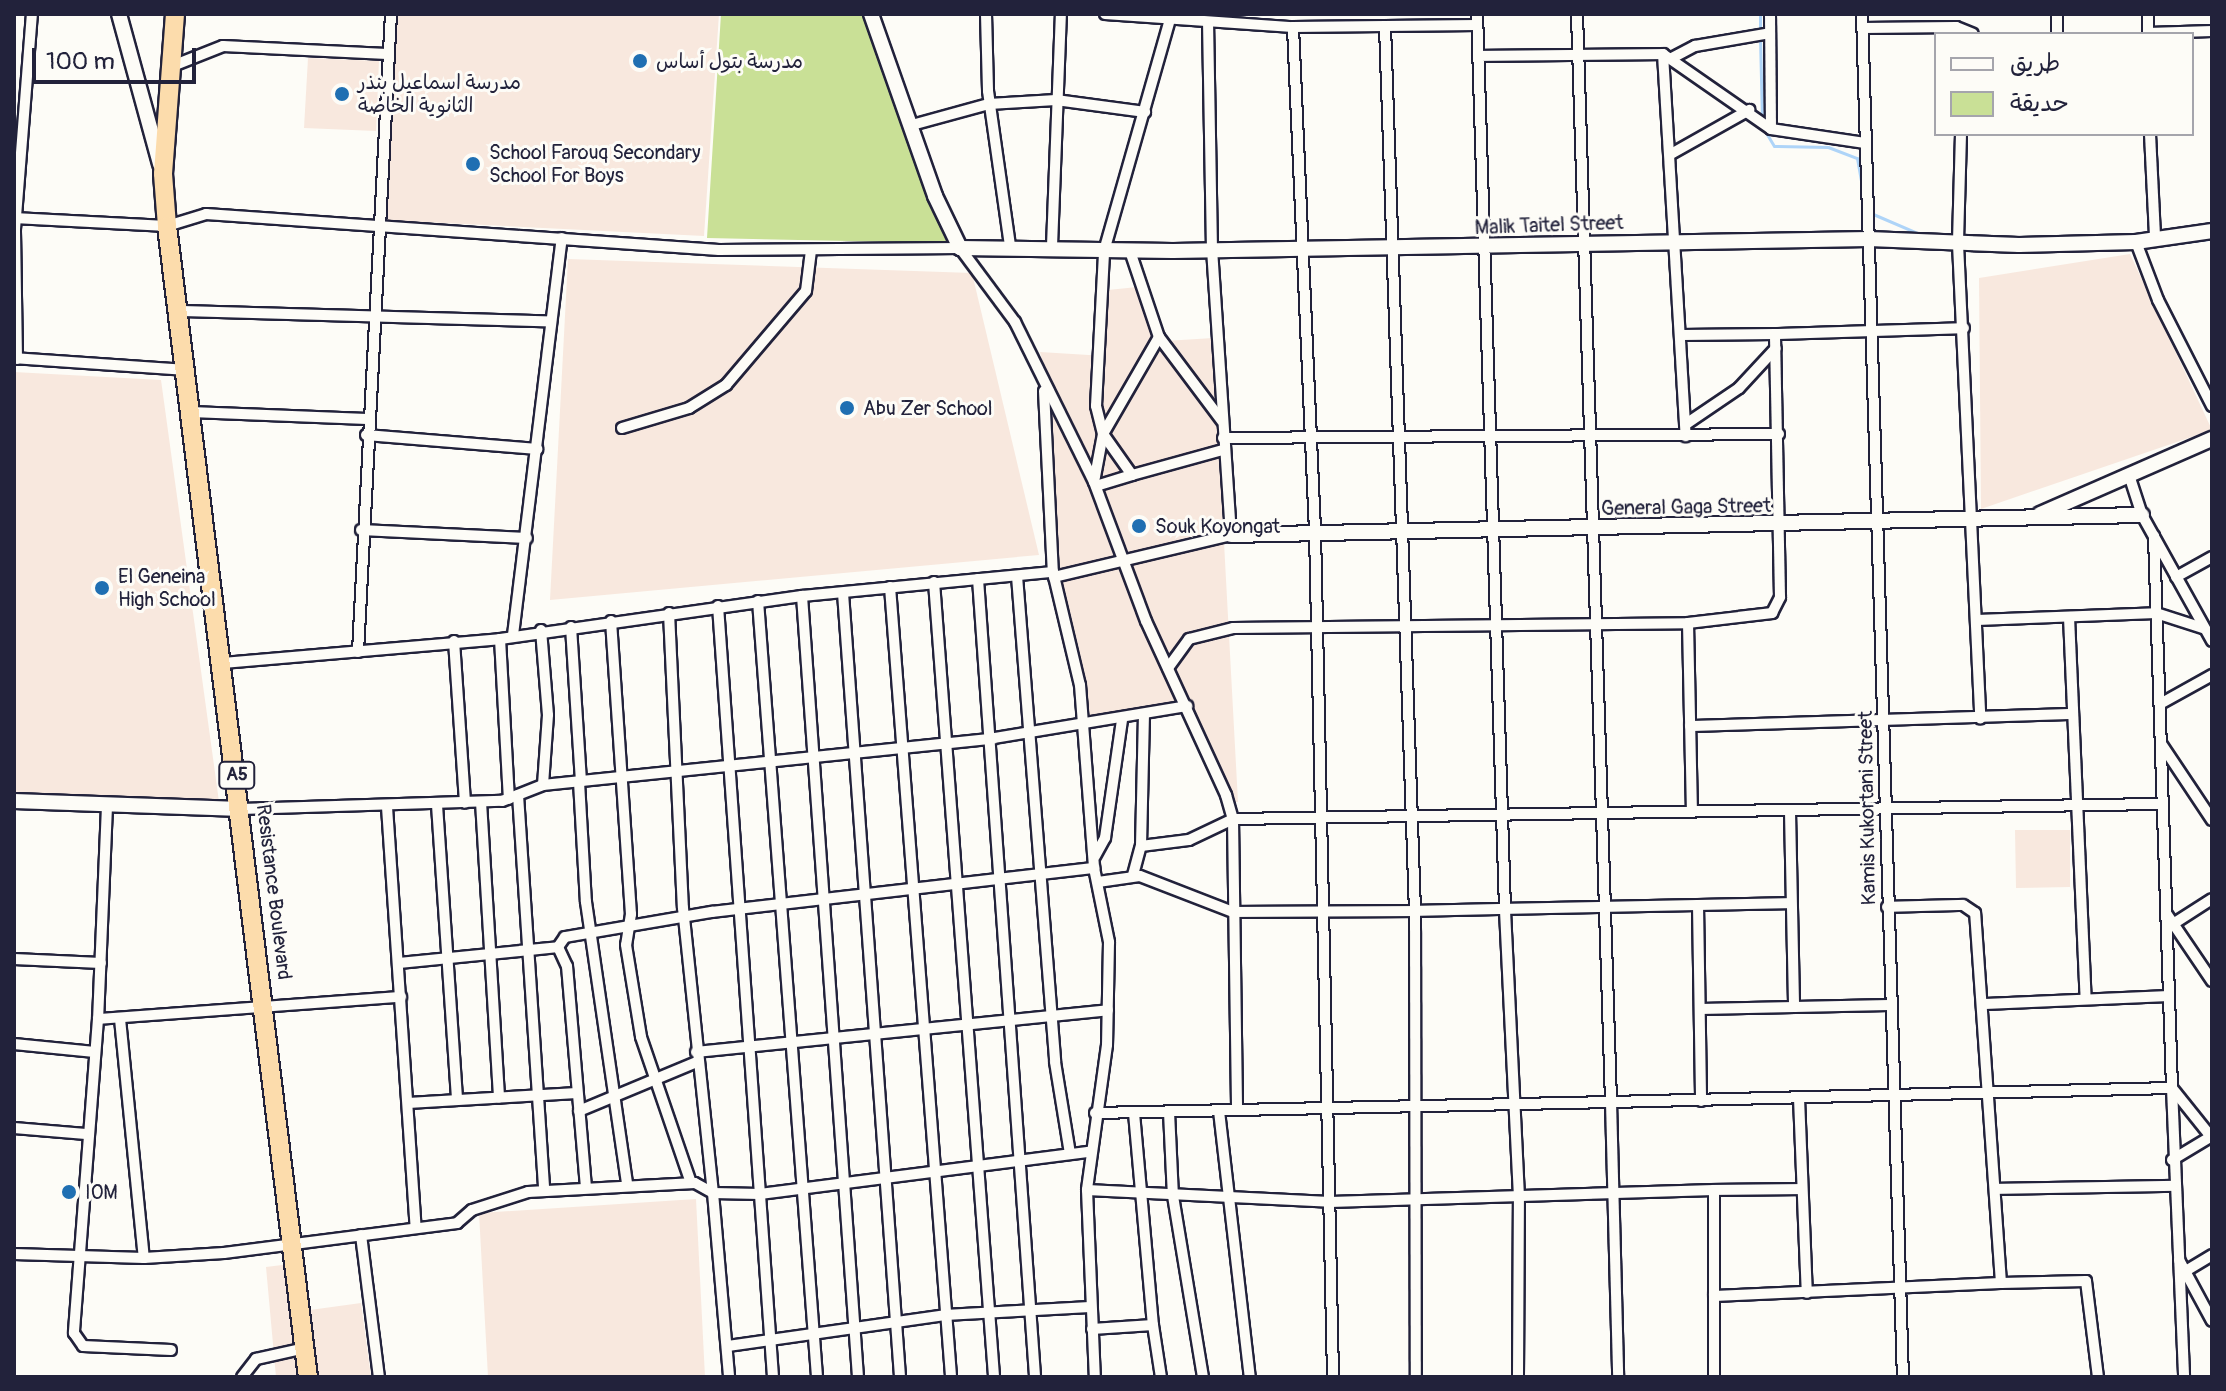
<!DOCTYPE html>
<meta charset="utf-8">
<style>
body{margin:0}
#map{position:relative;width:2226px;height:1391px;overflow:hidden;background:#fdfcf7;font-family:Pangolin,"Playpen Sans Arabic",sans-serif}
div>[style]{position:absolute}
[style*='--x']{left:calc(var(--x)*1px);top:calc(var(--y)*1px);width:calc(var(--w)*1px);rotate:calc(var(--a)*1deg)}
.built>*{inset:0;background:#f8e8de}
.green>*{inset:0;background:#c9e096}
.stream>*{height:3px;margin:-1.5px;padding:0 1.5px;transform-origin:1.5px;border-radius:1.5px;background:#aed4f8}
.roads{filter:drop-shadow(2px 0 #22223b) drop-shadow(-2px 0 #22223b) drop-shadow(0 2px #22223b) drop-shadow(0 -2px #22223b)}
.street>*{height:10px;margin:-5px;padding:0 5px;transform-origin:5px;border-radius:5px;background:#fdfcf7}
.secondary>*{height:14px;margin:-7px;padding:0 7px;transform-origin:7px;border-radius:7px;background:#fdfcf7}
.highway>*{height:18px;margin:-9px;padding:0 9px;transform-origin:9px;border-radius:9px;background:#fcdcac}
.dots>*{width:22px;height:22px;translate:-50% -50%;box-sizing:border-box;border:4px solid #fdfcf7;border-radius:50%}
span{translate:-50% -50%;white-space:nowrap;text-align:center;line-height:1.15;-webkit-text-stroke:6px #fdfcf7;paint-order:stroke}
.shield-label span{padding:2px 6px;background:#fdfcf7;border:2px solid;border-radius:6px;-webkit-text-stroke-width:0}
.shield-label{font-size:18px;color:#22223b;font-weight:700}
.poi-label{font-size:20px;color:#22223b}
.left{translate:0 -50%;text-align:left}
.street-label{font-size:20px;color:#22223b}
.frame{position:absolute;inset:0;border:16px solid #22223b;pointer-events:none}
.legend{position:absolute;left:1934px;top:32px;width:260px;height:104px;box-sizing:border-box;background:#fdfcf7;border:2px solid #a5a5ac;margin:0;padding:10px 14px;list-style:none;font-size:24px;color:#22223b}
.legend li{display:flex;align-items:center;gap:16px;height:40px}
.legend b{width:40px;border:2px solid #a5a5ac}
.scale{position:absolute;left:32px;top:48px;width:164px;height:36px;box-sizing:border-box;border:4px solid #22223b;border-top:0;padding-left:10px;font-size:24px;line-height:28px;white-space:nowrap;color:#22223b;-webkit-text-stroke:6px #fdfcf7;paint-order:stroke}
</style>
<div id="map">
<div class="built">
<i style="clip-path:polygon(396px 14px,719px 14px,704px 236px,383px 220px)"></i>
<i style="clip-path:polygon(308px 58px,379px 61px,376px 131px,304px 128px)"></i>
<i style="clip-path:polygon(2130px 254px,2212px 430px,1981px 509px,1979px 278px)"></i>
<i style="clip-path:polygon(568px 259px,972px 273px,1039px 555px,550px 600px)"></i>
<i style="clip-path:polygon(1147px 286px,1165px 341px,1213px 338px,1238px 802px,1233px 802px,1189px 702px,1087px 722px,1058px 582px,1050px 389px,1040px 352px,1105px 356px,1108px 290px)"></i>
<i style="clip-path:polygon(14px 372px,161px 380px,220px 809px,14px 796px)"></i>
<i style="clip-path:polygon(2015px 830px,2070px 830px,2070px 887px,2016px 888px)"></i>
<i style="clip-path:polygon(696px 1199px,705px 1377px,488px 1377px,479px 1213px)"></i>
<i style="clip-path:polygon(290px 1264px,303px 1377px,276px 1377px,266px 1267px)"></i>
<i style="clip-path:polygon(361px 1303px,371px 1377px,315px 1377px,310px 1310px)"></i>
</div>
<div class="green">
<i style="clip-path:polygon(721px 14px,867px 14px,947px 243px,707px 238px)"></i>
</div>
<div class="stream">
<i style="--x:1760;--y:30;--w:16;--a:-90"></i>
<i style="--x:1760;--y:38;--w:80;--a:88.6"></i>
<i style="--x:1762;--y:126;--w:23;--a:59"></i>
<i style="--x:1774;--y:146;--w:54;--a:1.1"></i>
<i style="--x:1828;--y:147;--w:31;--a:21"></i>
<i style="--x:1857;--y:158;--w:36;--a:80"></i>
<i style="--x:1873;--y:214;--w:51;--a:23.1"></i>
<i style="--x:2140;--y:248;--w:69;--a:-7.5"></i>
<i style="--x:1969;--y:249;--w:71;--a:1.6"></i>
</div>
<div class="roads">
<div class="street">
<i style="--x:986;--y:14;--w:77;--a:88.5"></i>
<i style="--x:988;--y:91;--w:157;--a:81.9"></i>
<i style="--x:1105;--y:14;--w:188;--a:4"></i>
<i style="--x:1293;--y:27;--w:184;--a:-0.6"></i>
<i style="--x:1577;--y:14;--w:1089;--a:88.21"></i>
<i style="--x:1611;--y:1102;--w:561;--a:-1.43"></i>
<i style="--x:2172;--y:1088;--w:289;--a:87.6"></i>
<i style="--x:1770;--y:14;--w:115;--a:89.5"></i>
<i style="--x:1862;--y:14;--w:1364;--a:88.28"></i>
<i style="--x:2057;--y:14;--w:20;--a:90"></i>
<i style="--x:2148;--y:14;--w:20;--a:90"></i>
<i style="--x:1385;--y:26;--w:886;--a:88.06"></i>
<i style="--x:1415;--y:911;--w:90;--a:-1.3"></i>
<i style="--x:1505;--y:909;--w:895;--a:-91.79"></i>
<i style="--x:1293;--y:27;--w:504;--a:87.5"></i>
<i style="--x:1315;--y:531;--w:846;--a:88.78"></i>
<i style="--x:1863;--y:28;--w:93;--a:-0.6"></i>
<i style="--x:2148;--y:33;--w:64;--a:-1.8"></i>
<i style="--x:1955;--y:34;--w:7;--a:-82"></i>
<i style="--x:1956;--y:27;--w:18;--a:22"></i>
<i style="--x:1663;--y:54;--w:383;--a:86.6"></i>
<i style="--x:1478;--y:56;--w:185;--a:-0.6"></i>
<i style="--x:1663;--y:54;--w:131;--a:34.8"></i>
<i style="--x:1771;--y:129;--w:95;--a:8.5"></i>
<i style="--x:1672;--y:58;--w:26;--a:-28"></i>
<i style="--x:1695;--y:46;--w:76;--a:-9.8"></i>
<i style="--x:170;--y:67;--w:57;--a:-21.6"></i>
<i style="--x:223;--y:46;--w:164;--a:2.8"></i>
<i style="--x:912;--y:125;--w:80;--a:-15.3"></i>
<i style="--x:989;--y:104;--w:67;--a:-3.4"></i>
<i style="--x:1056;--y:100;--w:90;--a:7.7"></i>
<i style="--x:1961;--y:134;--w:110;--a:91.6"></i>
<i style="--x:1958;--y:244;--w:475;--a:87.3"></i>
<i style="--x:2150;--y:134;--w:103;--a:87.2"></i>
<i style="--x:1671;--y:154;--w:90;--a:-29.4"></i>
<i style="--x:14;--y:218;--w:153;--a:3"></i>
<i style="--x:167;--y:226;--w:41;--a:-17.1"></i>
<i style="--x:206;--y:214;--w:514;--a:4.01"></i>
<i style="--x:719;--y:250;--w:241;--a:-0.5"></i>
<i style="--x:960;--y:248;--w:92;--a:53.4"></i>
<i style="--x:1015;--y:322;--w:178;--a:63.7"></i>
<i style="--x:1094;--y:482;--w:148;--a:69.5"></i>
<i style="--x:1146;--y:621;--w:192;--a:65.3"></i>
<i style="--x:1226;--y:795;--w:25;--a:74"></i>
<i style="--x:1233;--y:819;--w:291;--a:89.2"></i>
<i style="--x:2136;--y:242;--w:62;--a:69.2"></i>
<i style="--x:2158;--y:300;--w:119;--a:63"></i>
<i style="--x:1052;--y:246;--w:232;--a:-87.8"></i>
<i style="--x:1130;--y:251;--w:91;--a:71.4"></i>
<i style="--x:1159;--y:337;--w:105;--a:53.1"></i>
<i style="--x:179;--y:311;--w:368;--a:1.6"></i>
<i style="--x:1682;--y:335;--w:93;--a:-0.6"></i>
<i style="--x:1159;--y:337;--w:112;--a:120"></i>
<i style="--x:1103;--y:434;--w:50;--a:54.7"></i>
<i style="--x:1132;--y:475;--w:94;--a:-15.4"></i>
<i style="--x:14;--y:358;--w:172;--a:4"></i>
<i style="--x:17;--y:359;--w:130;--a:-90.9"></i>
<i style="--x:15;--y:229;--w:216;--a:-85.5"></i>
<i style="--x:1044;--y:391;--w:181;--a:87.2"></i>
<i style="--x:191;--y:412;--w:176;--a:2.3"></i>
<i style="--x:1686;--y:424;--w:64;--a:-34.2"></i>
<i style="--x:1739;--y:388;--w:54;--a:-47.2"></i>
<i style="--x:622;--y:428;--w:70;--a:-16.6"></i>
<i style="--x:689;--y:408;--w:44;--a:-31.9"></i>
<i style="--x:726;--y:385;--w:123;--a:-49.6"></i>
<i style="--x:806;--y:291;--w:39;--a:-83"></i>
<i style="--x:366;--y:435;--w:172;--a:4.7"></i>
<i style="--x:1223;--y:438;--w:556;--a:-0.41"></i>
<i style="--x:2130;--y:478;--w:39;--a:72"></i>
<i style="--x:2142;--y:515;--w:144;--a:60.9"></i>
<i style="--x:1094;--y:482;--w:49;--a:-79.4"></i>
<i style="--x:1103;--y:434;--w:29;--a:-104"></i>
<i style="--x:1096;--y:406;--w:155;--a:-87"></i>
<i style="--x:1104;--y:251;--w:240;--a:-74.1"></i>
<i style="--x:1096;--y:486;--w:38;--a:-17"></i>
<i style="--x:361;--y:530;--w:166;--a:2.8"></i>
<i style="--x:2154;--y:536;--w:552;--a:88.13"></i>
<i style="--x:2172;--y:1088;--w:64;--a:51.3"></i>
<i style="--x:1017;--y:576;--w:487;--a:85.5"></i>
<i style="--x:1055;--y:1062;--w:93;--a:80.7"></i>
<i style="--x:1054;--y:577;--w:182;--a:-13.3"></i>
<i style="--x:1231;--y:535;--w:286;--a:-93.8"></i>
<i style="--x:1212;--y:250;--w:226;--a:-91"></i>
<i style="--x:2176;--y:577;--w:41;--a:-29.1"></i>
<i style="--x:978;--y:579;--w:800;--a:85.91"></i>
<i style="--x:934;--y:582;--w:797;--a:85.68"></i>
<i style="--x:890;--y:587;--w:792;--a:85.58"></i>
<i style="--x:843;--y:593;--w:786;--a:85.84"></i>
<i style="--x:802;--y:596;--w:783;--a:85.9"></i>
<i style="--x:758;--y:601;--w:778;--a:85.65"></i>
<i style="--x:718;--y:606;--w:773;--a:85.92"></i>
<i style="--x:669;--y:613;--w:295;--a:87.3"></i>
<i style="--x:683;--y:908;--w:287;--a:84"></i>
<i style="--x:713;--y:1193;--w:47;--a:1.2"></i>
<i style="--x:760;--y:1194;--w:332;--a:-7.3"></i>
<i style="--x:2069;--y:617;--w:382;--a:87.5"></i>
<i style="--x:1977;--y:620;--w:179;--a:-2.2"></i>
<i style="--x:2156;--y:613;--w:49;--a:17.7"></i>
<i style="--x:611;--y:621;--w:294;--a:86.1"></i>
<i style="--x:631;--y:914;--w:31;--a:99"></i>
<i style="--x:626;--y:945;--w:93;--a:80.7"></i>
<i style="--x:641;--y:1037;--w:154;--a:71.1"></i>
<i style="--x:1688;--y:623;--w:189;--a:88.8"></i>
<i style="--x:571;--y:627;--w:155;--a:86.3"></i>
<i style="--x:541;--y:630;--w:85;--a:85.3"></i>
<i style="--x:548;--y:715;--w:70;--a:94.1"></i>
<i style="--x:513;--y:635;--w:400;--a:-83"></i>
<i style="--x:500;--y:639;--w:160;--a:86.8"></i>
<i style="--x:454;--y:641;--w:162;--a:86.1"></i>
<i style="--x:358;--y:652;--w:639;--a:-87.04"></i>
<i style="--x:222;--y:663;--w:279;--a:-4.9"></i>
<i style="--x:500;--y:639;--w:305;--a:-8.1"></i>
<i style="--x:802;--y:596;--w:252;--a:-5.5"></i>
<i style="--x:1053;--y:572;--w:116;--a:76.6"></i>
<i style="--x:1080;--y:685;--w:184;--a:85.6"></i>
<i style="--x:1094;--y:868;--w:76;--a:78.5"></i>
<i style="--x:1109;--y:942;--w:103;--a:91.1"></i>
<i style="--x:1107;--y:1045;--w:146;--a:97.9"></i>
<i style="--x:1087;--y:1190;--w:187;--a:87.6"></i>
<i style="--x:1168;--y:668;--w:36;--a:-54"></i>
<i style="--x:1189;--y:639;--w:45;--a:-14"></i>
<i style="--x:1233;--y:628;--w:455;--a:-0.6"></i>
<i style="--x:1688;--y:623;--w:85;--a:-6.8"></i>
<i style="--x:1772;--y:613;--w:18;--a:-63"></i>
<i style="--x:1780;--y:597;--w:263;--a:-91.1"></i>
<i style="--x:1775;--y:334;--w:189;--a:-1.8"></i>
<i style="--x:2160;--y:704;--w:60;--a:-29.1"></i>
<i style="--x:1690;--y:726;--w:382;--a:-1.8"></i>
<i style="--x:2162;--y:745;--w:90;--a:56.3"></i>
<i style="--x:579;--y:782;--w:120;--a:86.7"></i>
<i style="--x:586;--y:902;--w:285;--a:81.7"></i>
<i style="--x:518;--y:795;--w:396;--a:86.2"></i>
<i style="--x:481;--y:802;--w:296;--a:86.5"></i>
<i style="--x:437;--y:805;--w:295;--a:86.1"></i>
<i style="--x:107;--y:806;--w:213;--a:92.4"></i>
<i style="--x:98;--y:1019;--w:315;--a:94.4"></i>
<i style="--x:74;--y:1333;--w:16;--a:55"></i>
<i style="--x:83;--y:1346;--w:88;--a:2.6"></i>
<i style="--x:387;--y:807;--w:422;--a:86.1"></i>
<i style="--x:241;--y:809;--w:261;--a:-1.8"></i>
<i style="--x:502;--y:801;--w:44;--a:-21.3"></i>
<i style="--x:543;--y:785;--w:453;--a:-5.9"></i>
<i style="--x:994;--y:738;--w:196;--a:-9.4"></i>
<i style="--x:1790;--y:812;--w:195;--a:88.8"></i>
<i style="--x:1141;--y:846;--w:131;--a:-88.7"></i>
<i style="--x:1095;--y:856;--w:21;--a:-61"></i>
<i style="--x:1105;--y:838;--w:119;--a:-81.8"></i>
<i style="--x:1133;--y:875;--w:30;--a:-75"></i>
<i style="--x:1141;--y:846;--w:48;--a:-7.1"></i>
<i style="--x:1189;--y:840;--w:49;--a:-25.5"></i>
<i style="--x:1233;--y:819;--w:929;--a:-0.93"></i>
<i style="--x:1098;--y:882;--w:42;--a:-8.1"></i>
<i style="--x:1140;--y:876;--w:100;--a:21.2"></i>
<i style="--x:1233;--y:912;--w:182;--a:-0.3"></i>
<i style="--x:1415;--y:911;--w:466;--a:89.9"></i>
<i style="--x:1698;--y:905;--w:196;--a:89.1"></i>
<i style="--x:2166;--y:913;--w:82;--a:55.9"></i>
<i style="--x:2173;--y:924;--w:46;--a:-32.7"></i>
<i style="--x:558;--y:947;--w:21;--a:65"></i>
<i style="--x:567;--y:966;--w:221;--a:85.1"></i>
<i style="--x:14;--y:959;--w:87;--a:2.6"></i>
<i style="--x:399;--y:963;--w:160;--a:-5.7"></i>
<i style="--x:558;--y:947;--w:12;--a:-55"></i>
<i style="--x:565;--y:937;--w:149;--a:-9.7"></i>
<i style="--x:712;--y:912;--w:385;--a:-6.6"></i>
<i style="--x:1985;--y:1004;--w:184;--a:-2.5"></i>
<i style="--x:1700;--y:1009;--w:189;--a:-1.2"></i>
<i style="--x:98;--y:1019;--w:304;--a:-4.2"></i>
<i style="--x:120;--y:1019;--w:240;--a:84.3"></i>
<i style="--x:14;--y:1044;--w:81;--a:5.6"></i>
<i style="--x:696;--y:1052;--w:414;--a:-5.8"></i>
<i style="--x:1799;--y:1098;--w:195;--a:87.7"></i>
<i style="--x:408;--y:1103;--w:169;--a:-3.4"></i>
<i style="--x:579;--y:1111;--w:128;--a:-22.6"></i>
<i style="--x:1219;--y:1111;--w:268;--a:83.4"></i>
<i style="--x:1169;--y:1112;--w:84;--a:87.3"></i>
<i style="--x:1173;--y:1196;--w:183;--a:80.6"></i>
<i style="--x:1095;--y:1113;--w:516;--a:-1.22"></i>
<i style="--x:1611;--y:1102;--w:275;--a:88.5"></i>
<i style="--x:1134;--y:1113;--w:213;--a:84.9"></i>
<i style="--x:14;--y:1128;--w:72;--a:4.8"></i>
<i style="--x:2172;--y:1160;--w:47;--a:-31"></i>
<i style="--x:1995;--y:1189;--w:178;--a:-1"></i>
<i style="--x:1087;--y:1190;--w:243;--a:2.8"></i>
<i style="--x:1330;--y:1202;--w:384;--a:-1.8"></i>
<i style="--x:1714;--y:1190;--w:187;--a:90"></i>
<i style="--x:1714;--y:1190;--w:87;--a:-0.7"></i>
<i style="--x:361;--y:1235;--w:143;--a:82.8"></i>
<i style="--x:14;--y:1254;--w:130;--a:1.8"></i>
<i style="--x:144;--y:1258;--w:80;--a:-3.6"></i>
<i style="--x:224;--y:1253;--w:235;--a:-7.3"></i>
<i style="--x:457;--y:1223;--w:20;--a:-41"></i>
<i style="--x:472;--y:1210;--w:59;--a:-17.8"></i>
<i style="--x:528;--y:1192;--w:167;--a:-3.1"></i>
<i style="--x:695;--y:1183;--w:21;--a:29"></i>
<i style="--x:713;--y:1193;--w:185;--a:85"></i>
<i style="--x:2179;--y:1260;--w:69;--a:61.6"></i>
<i style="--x:2184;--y:1272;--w:33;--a:-31"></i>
<i style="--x:2001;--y:1283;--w:85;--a:-1.3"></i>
<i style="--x:2086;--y:1281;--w:97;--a:82.9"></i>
<i style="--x:1714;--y:1296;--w:287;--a:-2.6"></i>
<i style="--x:2001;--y:1283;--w:371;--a:-94"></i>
<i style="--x:1975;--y:913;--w:14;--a:-146"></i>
<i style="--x:1963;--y:905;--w:76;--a:178.5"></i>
<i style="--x:1092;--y:1329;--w:61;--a:-3.8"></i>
<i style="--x:1153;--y:1325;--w:53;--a:81.3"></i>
<i style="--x:728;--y:1346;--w:219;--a:-8.1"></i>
<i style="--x:945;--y:1315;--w:145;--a:-3.2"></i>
<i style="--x:242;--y:1377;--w:23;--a:-52"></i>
<i style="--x:256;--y:1359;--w:50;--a:-12.7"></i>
<i style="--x:1518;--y:1377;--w:180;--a:-89.7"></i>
<i style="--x:1519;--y:1197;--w:288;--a:-92.8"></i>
<i style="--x:1505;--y:909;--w:286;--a:-1.2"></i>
</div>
<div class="secondary">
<i style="--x:119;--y:14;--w:156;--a:74.7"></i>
<i style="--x:871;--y:14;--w:193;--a:70.6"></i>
<i style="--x:935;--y:196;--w:58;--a:64.3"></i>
<i style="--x:960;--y:248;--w:213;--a:0.8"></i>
<i style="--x:1173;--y:251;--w:696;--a:-0.99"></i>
<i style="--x:1869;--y:239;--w:150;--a:2.3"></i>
<i style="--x:2019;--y:245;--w:117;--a:-1.5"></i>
<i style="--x:2136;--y:242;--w:77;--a:-8.2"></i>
<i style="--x:2040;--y:514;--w:188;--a:-23.6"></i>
<i style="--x:1231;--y:535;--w:911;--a:-1.26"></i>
<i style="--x:14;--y:801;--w:227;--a:2"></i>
</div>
<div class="highway">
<i style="--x:175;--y:14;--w:160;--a:94.3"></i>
<i style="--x:163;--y:174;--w:52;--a:85.6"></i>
<i style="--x:167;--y:226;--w:1160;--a:83.02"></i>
</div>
</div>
<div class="dots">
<i style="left:640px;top:61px;background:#1f6fb2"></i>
<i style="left:342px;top:94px;background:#1f6fb2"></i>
<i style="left:473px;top:164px;background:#1f6fb2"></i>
<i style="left:847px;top:408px;background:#1f6fb2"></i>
<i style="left:1139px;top:526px;background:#1f6fb2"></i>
<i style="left:102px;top:588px;background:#1f6fb2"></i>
<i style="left:69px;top:1192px;background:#1f6fb2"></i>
</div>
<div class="shield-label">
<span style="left:237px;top:775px">A5</span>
</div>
<div class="poi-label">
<span class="left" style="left:656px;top:61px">مدرسة بتول أساس</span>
<span class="left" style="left:358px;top:94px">مدرسة اسماعيل بنذر<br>الثانوية الخاصة</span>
<span class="left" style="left:489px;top:164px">School Farouq Secondary<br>School For Boys</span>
<span class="left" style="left:863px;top:408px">Abu Zer School</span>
<span class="left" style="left:1155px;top:526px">Souk Koyongat</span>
<span class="left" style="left:118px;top:588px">El Geneina<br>High School</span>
<span class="left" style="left:85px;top:1192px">IOM</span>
</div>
<div class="street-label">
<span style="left:1549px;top:225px;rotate:-2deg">Malik Taitel Street</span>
<span style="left:1686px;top:507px;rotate:-1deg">General Gaga Street</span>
<span style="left:1867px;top:808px;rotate:-91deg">Kamis Kukortani Street</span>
<span style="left:274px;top:892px;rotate:83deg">Resistance Boulevard</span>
</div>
<div class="frame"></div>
<ul class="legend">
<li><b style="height:10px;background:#fdfcf7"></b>طريق</li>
<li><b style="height:22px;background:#c9e096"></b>حديقة</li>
</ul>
<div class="scale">100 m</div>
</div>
